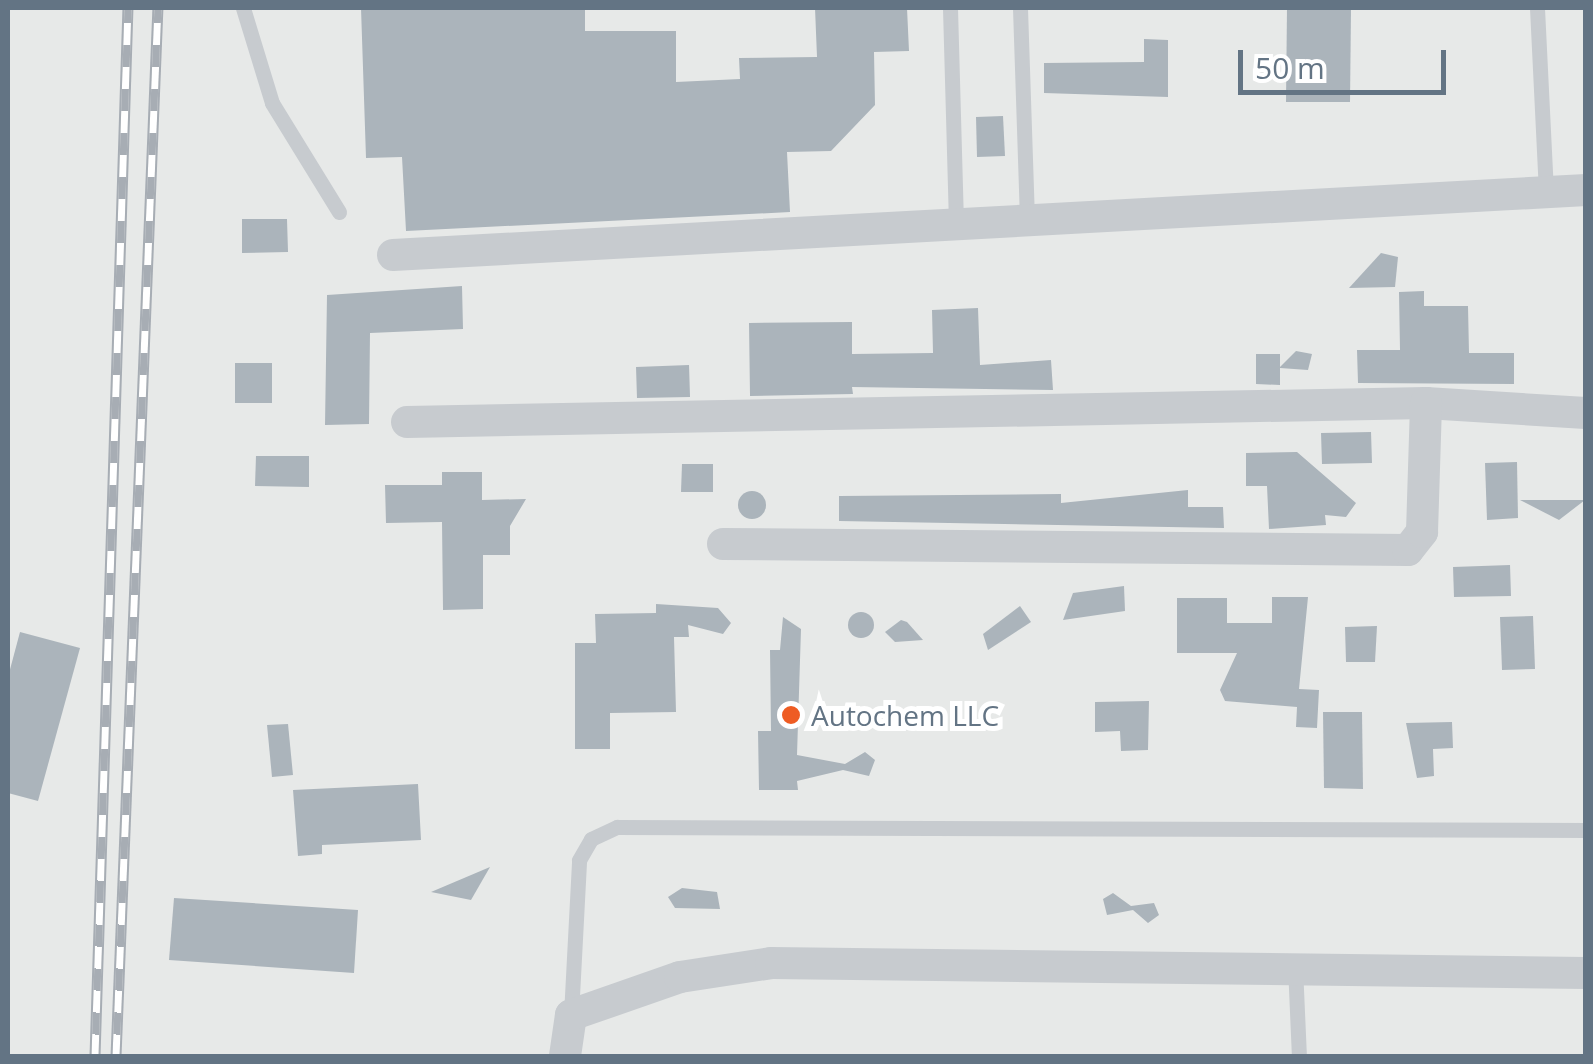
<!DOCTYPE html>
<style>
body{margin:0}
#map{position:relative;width:1593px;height:1064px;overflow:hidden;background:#f9faf7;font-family:"Open Sans",sans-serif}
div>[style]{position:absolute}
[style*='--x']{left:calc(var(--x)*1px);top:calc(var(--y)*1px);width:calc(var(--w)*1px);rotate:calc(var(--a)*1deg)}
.built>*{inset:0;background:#e7e9e8}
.building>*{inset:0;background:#abb4bb}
.round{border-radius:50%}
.service>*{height:15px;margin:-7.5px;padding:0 7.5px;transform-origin:7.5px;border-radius:7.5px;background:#c7cbcf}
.minor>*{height:32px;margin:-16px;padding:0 16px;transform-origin:16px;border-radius:16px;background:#c7cbcf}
.rail>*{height:11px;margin-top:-5.5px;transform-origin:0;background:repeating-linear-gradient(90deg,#fff 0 22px,#a7adb4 0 44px);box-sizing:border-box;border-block:2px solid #a7adb4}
.dots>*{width:28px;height:28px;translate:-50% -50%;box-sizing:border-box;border:5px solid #fff;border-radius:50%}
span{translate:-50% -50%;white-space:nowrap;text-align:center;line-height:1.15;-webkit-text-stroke:10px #fff;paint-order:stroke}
.poi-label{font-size:28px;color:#637484}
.left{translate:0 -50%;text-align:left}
.frame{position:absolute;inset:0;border:10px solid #637484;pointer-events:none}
.scale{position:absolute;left:1238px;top:50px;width:208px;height:45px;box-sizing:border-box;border:5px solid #637484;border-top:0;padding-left:12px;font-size:30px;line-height:35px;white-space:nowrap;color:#637484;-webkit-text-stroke:8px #fff;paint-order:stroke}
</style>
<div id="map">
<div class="built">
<i style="clip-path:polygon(8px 8px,1585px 8px,1585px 1056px,8px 1056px)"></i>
</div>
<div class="building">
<i style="clip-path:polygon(361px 8px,585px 8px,585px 31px,676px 31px,676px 82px,740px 79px,739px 58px,817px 57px,815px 8px,907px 8px,909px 51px,874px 52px,875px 105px,831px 151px,787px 152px,790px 212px,406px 231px,402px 157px,366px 158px)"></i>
<i style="clip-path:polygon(1287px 8px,1351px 8px,1350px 102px,1286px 102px)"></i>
<i style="clip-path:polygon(1144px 39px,1168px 40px,1168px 97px,1044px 93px,1044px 63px,1144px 62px)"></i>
<i style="clip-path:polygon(1003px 116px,1005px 156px,977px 157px,976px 117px)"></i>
<i style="clip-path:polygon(242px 219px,287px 219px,288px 252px,242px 253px)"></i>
<i style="clip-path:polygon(1381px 253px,1398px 257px,1395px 287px,1349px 288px)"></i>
<i style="clip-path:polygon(462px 286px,463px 329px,370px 333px,369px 424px,325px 425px,327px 295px)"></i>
<i style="clip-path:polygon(1424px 291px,1424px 306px,1468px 306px,1469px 353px,1514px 353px,1514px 384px,1358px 383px,1357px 350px,1400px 350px,1399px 292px)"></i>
<i style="clip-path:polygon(978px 308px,980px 365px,1051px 360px,1053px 390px,852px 387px,853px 394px,750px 396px,749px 323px,852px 322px,852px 354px,933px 353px,932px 310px)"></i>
<i style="clip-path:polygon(1296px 351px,1312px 354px,1308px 370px,1280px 368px,1280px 385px,1256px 384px,1256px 354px,1280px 354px,1280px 367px)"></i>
<i style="clip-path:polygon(235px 363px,272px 363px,272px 403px,235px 403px)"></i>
<i style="clip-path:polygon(689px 365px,690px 397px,637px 398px,636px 367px)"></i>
<i style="clip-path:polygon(1371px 432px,1372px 463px,1322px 464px,1321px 433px)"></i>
<i style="clip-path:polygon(1297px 452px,1356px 503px,1346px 517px,1325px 515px,1326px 525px,1269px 529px,1267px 486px,1246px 486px,1246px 453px)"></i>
<i style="clip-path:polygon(256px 456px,309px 456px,309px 487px,255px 486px)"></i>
<i style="clip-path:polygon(1517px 462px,1518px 518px,1487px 520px,1485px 463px)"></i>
<i style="clip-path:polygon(682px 464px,713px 464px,713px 492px,681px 492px)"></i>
<i style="clip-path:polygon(442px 472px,482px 472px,482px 500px,526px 499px,510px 526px,510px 555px,483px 555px,483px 609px,443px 610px,442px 522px,386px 523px,385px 485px,442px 485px)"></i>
<i style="clip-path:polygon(1188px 490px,1188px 507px,1223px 507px,1224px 528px,839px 521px,839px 496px,1061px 494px,1061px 503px)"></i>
<i class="round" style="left:738px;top:491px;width:28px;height:28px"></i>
<i style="clip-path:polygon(1520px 500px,1585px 500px,1559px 520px)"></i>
<i style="clip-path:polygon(1510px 565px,1511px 596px,1454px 597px,1453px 567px)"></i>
<i style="clip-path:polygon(1124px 586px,1125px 611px,1063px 620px,1073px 593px)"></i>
<i style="clip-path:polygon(1272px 597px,1308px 597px,1299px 689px,1319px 690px,1317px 728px,1296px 727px,1297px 707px,1225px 701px,1220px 690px,1237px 653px,1177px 653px,1177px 598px,1227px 598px,1227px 623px,1272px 623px)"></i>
<i style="clip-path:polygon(656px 604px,718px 608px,731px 623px,723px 634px,688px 625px,689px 637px,674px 637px,676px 712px,610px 713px,610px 749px,575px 749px,575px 643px,596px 643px,595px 614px,656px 613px)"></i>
<i style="clip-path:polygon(1020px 606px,1031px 622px,988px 650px,983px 634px)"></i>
<i class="round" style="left:848px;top:612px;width:26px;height:26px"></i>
<i style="clip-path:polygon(1533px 616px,1535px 669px,1502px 670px,1500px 617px)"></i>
<i style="clip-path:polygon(783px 617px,801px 629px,797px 755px,845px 764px,865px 752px,875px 760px,869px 776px,843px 770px,797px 781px,798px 790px,759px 790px,758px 731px,771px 731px,770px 650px,780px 650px)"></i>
<i style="clip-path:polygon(901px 620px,907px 622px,923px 640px,895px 642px,885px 632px)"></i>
<i style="clip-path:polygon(1377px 626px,1375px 662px,1346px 662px,1345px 627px)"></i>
<i style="clip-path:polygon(20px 632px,80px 648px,38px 801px,8px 793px,8px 677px)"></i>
<i style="clip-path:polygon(1149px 701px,1148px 750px,1121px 751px,1120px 731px,1095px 732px,1095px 702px)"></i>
<i style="clip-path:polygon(1323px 712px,1362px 712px,1363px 789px,1324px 788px)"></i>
<i style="clip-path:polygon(1452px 722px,1453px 748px,1433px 749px,1434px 776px,1417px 778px,1406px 723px)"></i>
<i style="clip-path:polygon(288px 724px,293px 775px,272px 777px,267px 725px)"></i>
<i style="clip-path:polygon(418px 784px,421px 840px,322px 845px,322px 854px,298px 856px,293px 790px)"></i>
<i style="clip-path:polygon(490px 867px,471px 900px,431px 892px)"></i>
<i style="clip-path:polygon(682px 888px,717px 892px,720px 909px,675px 908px,668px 897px)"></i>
<i style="clip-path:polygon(1113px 893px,1131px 906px,1154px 903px,1159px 915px,1148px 923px,1133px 910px,1107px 915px,1103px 899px)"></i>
<i style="clip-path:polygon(174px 898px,358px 910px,354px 973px,169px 960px)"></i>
</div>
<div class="service">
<i style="--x:243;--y:8;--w:99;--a:73"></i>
<i style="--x:272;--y:103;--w:128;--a:58.4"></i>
<i style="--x:950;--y:8;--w:213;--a:88.4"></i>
<i style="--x:1020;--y:8;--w:210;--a:88.1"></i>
<i style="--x:1537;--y:8;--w:184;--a:87.2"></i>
<i style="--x:1295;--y:966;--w:90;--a:87.5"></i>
<i style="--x:571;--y:1015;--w:155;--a:-87"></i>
<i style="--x:579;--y:860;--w:24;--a:-60"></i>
<i style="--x:591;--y:839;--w:29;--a:-25"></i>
<i style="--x:617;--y:827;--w:969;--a:0.18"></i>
</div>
<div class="minor">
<i style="--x:393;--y:255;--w:1195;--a:-3.12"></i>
<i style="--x:407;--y:422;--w:1019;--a:-1.07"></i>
<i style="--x:1426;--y:403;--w:160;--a:3.6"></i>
<i style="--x:723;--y:544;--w:685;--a:0.5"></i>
<i style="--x:1408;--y:550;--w:23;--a:-52"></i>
<i style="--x:1422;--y:532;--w:129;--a:-88.2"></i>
<i style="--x:565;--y:1056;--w:41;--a:-81.7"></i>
<i style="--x:571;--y:1015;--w:115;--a:-19.2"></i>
<i style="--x:680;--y:977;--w:92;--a:-8.7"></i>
<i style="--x:771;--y:963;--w:815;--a:0.7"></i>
</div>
<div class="rail">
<i style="--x:95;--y:1056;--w:1049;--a:-88.2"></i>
<i style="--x:116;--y:1056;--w:1049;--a:-87.71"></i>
</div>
<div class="dots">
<i style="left:791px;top:715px;background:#ee5c23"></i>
</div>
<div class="poi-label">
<span class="left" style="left:811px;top:715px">Autochem LLC</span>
</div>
<div class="frame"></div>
<div class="scale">50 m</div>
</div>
